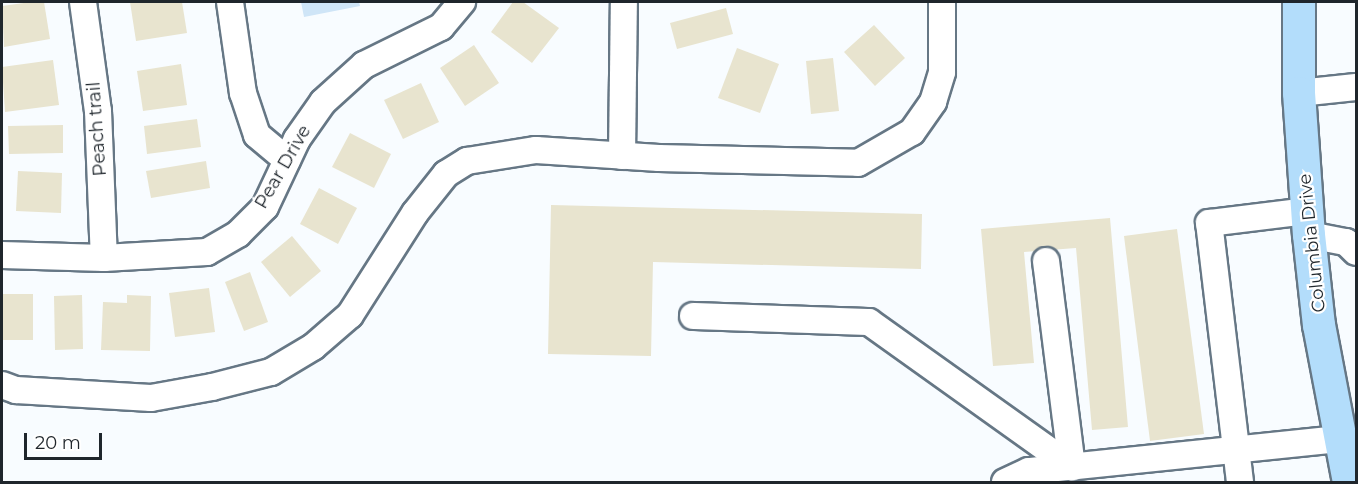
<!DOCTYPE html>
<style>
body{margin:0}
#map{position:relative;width:1358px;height:484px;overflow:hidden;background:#f8fcff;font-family:Montserrat,sans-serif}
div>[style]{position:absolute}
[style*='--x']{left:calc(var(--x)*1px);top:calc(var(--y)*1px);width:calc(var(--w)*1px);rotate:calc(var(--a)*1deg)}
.green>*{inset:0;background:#cfe5f7}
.building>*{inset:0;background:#e8e4cf}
.roads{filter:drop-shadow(2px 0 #667785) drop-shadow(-2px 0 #667785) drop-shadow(0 2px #667785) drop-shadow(0 -2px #667785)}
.minor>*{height:26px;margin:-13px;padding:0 13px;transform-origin:13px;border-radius:13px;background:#fff}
.major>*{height:32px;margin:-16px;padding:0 16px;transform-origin:16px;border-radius:16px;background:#b3ddfb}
span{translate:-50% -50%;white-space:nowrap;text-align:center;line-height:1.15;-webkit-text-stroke:4.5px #fff;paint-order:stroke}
.street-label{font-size:18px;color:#1f262c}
.frame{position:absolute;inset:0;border:3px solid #1f262c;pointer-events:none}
.scale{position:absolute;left:24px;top:433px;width:78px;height:27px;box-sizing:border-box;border:3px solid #1f262c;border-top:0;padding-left:8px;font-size:18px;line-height:21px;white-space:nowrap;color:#1f262c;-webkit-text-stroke:4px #fff;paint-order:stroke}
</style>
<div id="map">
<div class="green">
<i style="clip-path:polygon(301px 2px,359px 2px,360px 6px,304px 17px)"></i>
</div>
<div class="building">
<i style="clip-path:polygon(31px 2px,44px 2px,50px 39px,4px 47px,2px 6px)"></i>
<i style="clip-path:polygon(130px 2px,182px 2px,187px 33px,136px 41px)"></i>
<i style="clip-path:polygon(513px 2px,523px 2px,559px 28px,532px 63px,491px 32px)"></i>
<i style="clip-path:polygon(726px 8px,733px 34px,677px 49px,670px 23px)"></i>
<i style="clip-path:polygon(874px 25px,905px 58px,875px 86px,844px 52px)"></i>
<i style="clip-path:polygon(474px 45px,499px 83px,465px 106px,440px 68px)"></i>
<i style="clip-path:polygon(737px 48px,779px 64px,760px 113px,718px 98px)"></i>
<i style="clip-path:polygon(833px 58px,839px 111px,811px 114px,806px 61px)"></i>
<i style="clip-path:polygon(53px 60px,59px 105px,5px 112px,2px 67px)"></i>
<i style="clip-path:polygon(181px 64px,187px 105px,143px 111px,137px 71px)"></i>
<i style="clip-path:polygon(421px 83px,439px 122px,403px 139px,384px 100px)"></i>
<i style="clip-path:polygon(197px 119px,201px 147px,147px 154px,144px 126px)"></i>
<i style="clip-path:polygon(63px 125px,63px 153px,9px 154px,8px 126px)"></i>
<i style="clip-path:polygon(350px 133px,391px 154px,374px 188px,332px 167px)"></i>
<i style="clip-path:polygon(206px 161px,210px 188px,151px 198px,146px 171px)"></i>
<i style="clip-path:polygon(18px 171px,62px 173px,61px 213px,16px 211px)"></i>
<i style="clip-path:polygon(319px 188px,357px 208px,338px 244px,300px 224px)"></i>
<i style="clip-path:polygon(551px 205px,922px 214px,921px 269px,653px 262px,651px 356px,548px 354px)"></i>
<i style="clip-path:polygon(1110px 218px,1128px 427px,1092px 430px,1076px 248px,1024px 252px,1034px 363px,993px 366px,981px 229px)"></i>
<i style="clip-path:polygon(1177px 229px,1204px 434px,1150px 441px,1124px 236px)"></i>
<i style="clip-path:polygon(292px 236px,321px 271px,290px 297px,261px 262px)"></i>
<i style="clip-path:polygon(250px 272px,268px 322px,244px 331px,225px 282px)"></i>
<i style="clip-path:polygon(209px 288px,215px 332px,175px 337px,169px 293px)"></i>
<i style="clip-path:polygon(2px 294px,33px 294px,33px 340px,2px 340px)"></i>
<i style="clip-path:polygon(82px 295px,83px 349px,55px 350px,54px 296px)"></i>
<i style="clip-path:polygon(127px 295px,151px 296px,150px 351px,101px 350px,103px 302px,127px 303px)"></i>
</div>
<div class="roads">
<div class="minor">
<i style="--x:83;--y:2;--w:110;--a:82.2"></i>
<i style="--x:98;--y:111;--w:147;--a:87.7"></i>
<i style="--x:230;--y:2;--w:92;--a:81.9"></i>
<i style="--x:243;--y:93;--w:44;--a:71.6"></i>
<i style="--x:257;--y:135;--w:39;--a:40"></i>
<i style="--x:1299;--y:93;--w:57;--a:-6"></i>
<i style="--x:622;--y:156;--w:154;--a:-89.3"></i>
<i style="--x:1309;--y:235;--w:38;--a:11"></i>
<i style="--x:1346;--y:242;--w:14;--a:45"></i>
<i style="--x:2;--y:255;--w:102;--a:1.7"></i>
<i style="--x:104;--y:258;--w:103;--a:-3.3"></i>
<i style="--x:207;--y:252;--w:36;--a:-30"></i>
<i style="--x:238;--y:234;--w:38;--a:-45"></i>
<i style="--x:265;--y:207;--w:75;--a:-64.8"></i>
<i style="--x:297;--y:139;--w:45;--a:-54.9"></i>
<i style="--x:323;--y:102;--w:55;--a:-42.1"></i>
<i style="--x:364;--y:65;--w:86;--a:-26.3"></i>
<i style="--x:441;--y:27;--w:33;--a:-50"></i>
<i style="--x:1046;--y:261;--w:208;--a:82.8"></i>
<i style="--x:693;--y:316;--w:176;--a:2"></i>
<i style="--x:869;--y:322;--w:249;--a:35.5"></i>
<i style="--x:2;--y:385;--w:15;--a:20"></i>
<i style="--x:16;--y:390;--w:135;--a:3.4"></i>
<i style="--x:151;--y:398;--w:62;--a:-10.2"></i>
<i style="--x:212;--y:387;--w:61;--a:-14.3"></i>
<i style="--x:271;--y:372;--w:49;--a:-30.8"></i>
<i style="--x:313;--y:347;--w:49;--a:-40.9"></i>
<i style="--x:350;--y:315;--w:121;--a:-57.5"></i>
<i style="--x:415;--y:213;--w:50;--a:-51.5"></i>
<i style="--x:446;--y:174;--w:25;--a:-32"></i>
<i style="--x:467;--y:161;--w:70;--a:-9.1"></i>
<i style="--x:536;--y:150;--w:123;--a:3.7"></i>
<i style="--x:659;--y:158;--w:199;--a:1.4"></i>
<i style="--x:858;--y:163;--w:62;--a:-29.9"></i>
<i style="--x:912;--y:132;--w:37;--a:-55"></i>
<i style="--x:933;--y:102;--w:31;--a:-73"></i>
<i style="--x:942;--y:72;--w:70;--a:-90"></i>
<i style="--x:1005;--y:482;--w:26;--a:-25"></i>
<i style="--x:1029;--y:471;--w:313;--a:-5.9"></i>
<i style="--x:1240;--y:482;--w:261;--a:-96.8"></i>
<i style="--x:1209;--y:223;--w:99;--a:-7"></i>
</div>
<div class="major">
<i style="--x:1299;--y:2;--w:91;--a:90"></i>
<i style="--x:1299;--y:93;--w:142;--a:86"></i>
<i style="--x:1309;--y:235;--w:91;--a:83.7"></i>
<i style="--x:1319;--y:325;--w:160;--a:79.2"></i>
</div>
</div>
<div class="street-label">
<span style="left:97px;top:129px;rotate:-94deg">Peach trail</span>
<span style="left:283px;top:167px;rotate:-60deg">Pear Drive</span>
<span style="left:1312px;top:243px;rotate:-96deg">Columbia Drive</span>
</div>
<div class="frame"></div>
<div class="scale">20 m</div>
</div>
